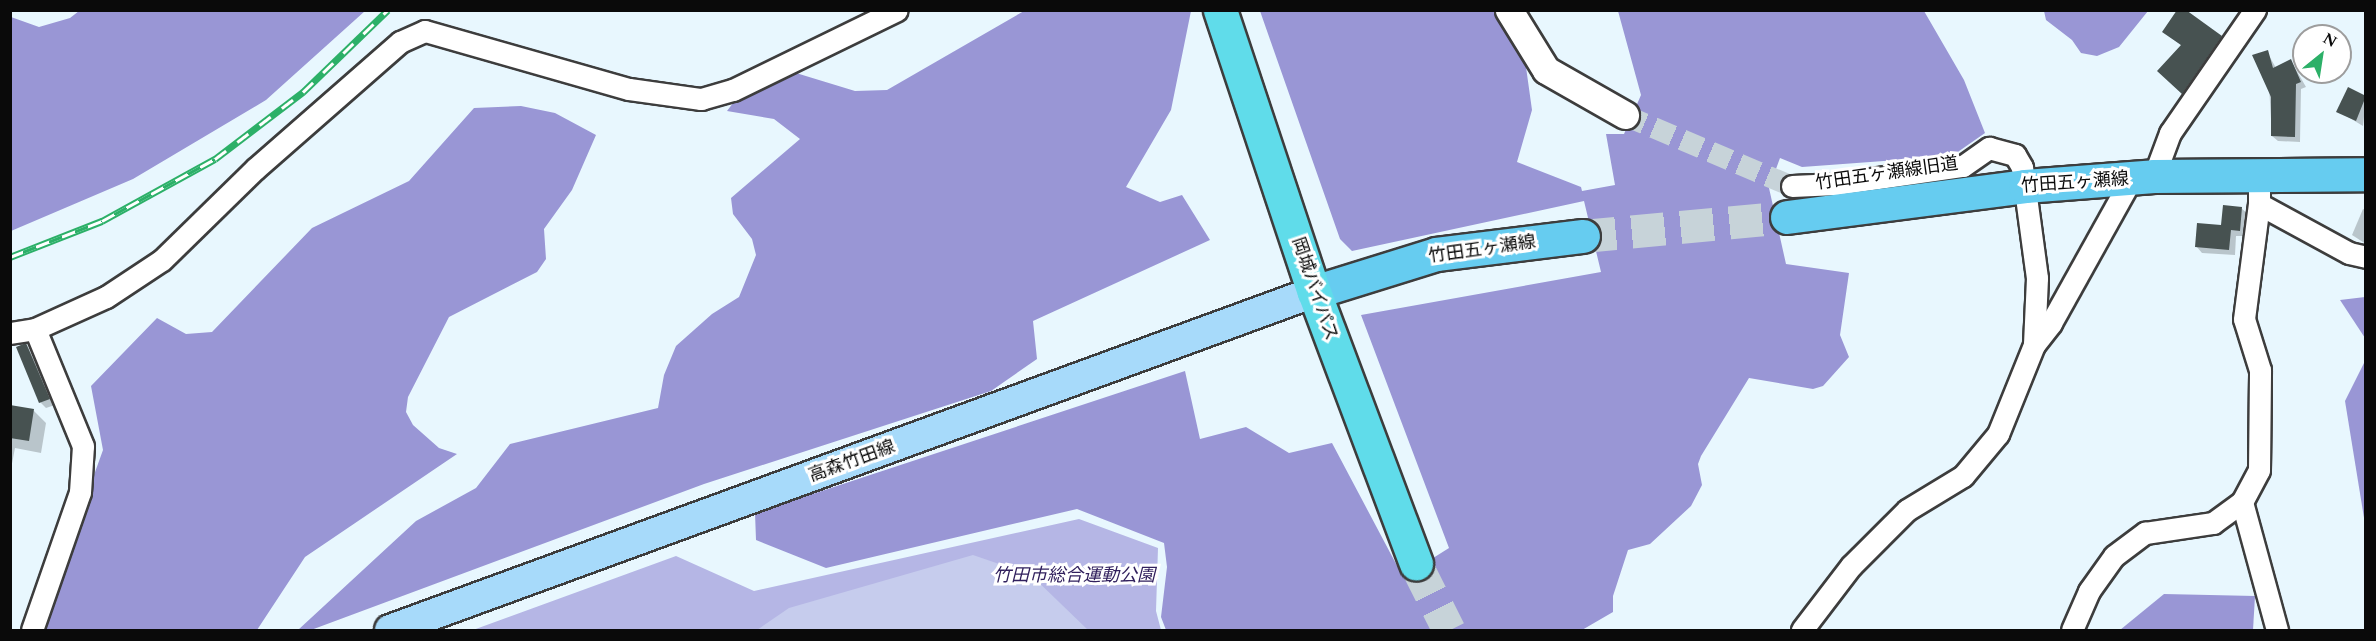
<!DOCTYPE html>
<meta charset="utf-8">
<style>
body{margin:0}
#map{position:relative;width:2376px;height:641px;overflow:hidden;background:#e8f7fe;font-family:Spectral,"Noto Sans JP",serif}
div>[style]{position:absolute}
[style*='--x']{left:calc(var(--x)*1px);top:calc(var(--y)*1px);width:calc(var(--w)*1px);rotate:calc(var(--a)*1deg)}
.green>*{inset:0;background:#b5b6e5}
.forest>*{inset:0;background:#9996d5}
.pitch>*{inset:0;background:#c6cced}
.shadow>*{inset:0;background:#0003}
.building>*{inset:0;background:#475251}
.minor-tunnel>*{height:21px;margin-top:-10.5px;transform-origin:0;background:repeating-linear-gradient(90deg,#c7d3d9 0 21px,transparent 0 31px)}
.primary-tunnel>*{height:33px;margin-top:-16.5px;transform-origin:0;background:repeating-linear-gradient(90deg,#c7d3d9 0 33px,transparent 0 49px)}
.trunk-tunnel>*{height:33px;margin-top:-16.5px;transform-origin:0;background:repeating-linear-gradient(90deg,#c7d3d9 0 33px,transparent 0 49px)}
.roads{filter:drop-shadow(2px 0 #3d3d3d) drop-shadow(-2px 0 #3d3d3d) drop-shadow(0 2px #3d3d3d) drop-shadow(0 -2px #3d3d3d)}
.minor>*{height:21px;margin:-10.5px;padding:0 10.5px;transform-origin:10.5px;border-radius:10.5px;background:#fff}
.tertiary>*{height:27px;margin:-13.5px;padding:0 13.5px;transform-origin:13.5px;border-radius:13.5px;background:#fff}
.secondary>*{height:30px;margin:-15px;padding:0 15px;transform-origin:15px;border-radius:15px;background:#a7dafa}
.primary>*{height:33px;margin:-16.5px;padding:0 16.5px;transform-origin:16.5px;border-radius:16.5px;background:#66ccf0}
.trunk>*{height:33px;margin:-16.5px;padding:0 16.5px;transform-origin:16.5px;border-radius:16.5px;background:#60dcea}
.rail>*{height:7px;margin-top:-3.5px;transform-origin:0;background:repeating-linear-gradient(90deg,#fff 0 14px,#2cb068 0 28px);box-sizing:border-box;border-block:2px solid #2cb068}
span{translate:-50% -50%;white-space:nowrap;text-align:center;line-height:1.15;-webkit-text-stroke:6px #fff;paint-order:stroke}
.street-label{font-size:18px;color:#0a0a0a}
.park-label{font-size:18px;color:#31205d;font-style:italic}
.frame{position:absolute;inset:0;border:12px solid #0a0a0a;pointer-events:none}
.north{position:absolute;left:2292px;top:24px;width:60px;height:60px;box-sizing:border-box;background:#fff;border:2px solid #9d9d9d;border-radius:50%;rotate:30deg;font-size:16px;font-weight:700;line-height:24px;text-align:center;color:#0a0a0a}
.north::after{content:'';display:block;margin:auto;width:21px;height:27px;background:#2cb068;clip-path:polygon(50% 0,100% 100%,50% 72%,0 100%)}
</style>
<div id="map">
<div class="green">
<i style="clip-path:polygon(1079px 519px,1158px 548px,1156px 611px,1161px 630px,473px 630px,676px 556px,754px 591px)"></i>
</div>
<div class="forest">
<i style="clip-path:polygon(79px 11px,79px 10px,365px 11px,266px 100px,133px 179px,11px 231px,11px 17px,39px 27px,70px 18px)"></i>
<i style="clip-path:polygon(1024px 11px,1191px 11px,1171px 110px,1126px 187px,1160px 202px,1182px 195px,1210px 240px,1033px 321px,1037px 359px,991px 391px,704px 484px,311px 630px,298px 630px,416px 521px,476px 488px,510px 444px,658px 408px,664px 375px,676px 346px,712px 314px,739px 297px,756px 255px,752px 239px,733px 214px,731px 198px,800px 139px,774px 119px,727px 111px,736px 99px,781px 76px,796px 73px,855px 91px,887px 90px)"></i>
<i style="clip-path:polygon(1260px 11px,1500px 11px,1526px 67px,1532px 110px,1517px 162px,1581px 187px,1582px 191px,1615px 185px,1606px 134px,1624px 134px,1641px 95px,1618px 11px,1924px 11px,1964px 80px,1985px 133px,1952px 156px,1802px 167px,1780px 158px,1769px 188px,1786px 264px,1849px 273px,1840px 335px,1849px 357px,1823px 386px,1813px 389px,1749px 378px,1701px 456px,1698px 464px,1702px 485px,1691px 506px,1650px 544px,1628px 550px,1613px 596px,1613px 612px,1582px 630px,1166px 630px,1161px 617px,1167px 567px,1164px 543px,1077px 509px,826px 568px,756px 540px,755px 513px,1185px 371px,1200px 439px,1246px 427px,1289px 453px,1332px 443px,1403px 577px,1449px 548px,1361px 315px,1601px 272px,1584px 201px,1352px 251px,1340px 239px)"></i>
<i style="clip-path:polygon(2044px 11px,2044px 10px,2148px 11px,2119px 47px,2097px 56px,2081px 53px,2072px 40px,2046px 20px)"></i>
<i style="clip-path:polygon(521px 106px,555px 113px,596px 135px,572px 190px,544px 229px,546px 259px,537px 272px,449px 317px,408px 397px,406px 412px,413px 425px,439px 448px,457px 454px,305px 557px,257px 630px,38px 630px,103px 450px,91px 386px,157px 318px,186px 334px,212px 332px,312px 228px,409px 181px,474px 108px)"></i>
<i style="clip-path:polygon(2365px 297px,2366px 297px,2365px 338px,2340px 300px)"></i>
<i style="clip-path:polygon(2365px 361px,2366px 362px,2365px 524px,2345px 401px)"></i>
<i style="clip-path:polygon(2164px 594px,2255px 596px,2253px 630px,2120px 630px)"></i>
</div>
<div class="pitch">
<i style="clip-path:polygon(973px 555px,1031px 575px,1088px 630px,757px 630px,789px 608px)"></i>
</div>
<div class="shadow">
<i style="clip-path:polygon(2164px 32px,2221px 37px,2227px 43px,2188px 99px,2159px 71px,2182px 46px)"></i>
<i style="clip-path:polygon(2267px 52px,2276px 68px,2291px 61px,2306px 87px,2301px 89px,2300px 142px,2278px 141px,2272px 136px)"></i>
<i style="clip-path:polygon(2349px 89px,2366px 98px,2363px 126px,2338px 111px)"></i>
<i style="clip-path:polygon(2241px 208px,2248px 214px,2246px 236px,2236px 236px,2235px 255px,2202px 253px,2196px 246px)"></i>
<i style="clip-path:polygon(2363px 209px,2366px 210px,2366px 244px,2352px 235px)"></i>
<i style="clip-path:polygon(27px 345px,55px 405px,46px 408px,40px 402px)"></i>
<i style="clip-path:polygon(10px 407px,34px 411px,46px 423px,41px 453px,15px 448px,10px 474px)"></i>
</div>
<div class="building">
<i style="clip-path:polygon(2177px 10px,2186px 10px,2222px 36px,2182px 94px,2157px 71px,2181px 45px,2162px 32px)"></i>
<i style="clip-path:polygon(2268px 50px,2273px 68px,2291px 59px,2301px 82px,2296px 84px,2295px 137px,2271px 136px,2271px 97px,2252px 55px)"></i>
<i style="clip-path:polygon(2348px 87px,2366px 96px,2356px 121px,2336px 112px)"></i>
<i style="clip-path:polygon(2223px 205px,2242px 207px,2240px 231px,2231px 230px,2229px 250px,2195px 247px,2197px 223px,2221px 225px)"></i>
<i style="clip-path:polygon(26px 343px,50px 399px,39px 403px,16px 347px)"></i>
<i style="clip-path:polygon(10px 405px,34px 409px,29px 441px,10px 438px)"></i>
</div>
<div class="minor-tunnel">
<i style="--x:1625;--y:115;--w:181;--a:23"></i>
</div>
<div class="primary-tunnel">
<i style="--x:1583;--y:236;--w:205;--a:-5.3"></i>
</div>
<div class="trunk-tunnel">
<i style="--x:1416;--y:564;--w:74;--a:63.4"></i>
</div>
<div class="roads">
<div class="minor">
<i style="--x:2154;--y:176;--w:46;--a:-69.6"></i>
<i style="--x:2170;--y:133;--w:150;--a:-55.4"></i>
<i style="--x:1792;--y:186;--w:44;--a:-2.6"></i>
<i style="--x:1836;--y:184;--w:128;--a:-8.1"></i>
<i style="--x:1963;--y:166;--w:32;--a:-35"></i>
<i style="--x:1989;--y:148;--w:27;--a:15"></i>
<i style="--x:2015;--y:155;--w:14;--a:60"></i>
<i style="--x:2022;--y:167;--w:112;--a:82.3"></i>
<i style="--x:2037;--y:278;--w:67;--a:92.6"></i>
<i style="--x:2259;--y:190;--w:14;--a:90"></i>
<i style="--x:2259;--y:204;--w:102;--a:28.6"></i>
<i style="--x:2349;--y:253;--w:17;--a:13"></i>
<i style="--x:10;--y:333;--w:25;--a:-9"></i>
<i style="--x:35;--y:329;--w:78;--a:-24.3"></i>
<i style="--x:106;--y:297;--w:67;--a:-33.5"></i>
<i style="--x:162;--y:260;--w:130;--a:-44.4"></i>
<i style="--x:255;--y:169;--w:193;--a:-41.2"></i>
<i style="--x:400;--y:42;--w:27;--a:-24"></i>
<i style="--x:425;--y:31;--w:212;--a:15.9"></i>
<i style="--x:629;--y:89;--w:73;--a:7.9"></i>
<i style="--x:701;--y:99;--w:33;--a:-16"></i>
<i style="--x:733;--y:90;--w:182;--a:-26"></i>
<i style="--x:2242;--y:502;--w:133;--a:74.7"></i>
<i style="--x:32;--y:630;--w:146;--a:-70.8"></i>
<i style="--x:80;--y:492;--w:46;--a:-86.3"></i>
<i style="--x:83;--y:446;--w:126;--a:-112.3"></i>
<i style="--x:1802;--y:630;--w:81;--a:-52.6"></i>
<i style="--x:1851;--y:566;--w:79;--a:-45"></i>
<i style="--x:1907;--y:510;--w:66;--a:-31.3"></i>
<i style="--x:1963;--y:476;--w:55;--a:-50.2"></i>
<i style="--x:1998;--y:434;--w:96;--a:-68"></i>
<i style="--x:2034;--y:345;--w:28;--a:-52"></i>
<i style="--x:2051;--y:323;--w:165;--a:-60.9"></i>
<i style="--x:2072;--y:630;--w:43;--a:-66.4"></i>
<i style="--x:2089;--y:591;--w:43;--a:-54.5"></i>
<i style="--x:2114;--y:556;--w:39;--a:-37"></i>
<i style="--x:2145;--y:533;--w:69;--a:-8.4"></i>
<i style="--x:2213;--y:523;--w:36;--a:-36"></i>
<i style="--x:2242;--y:502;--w:36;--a:-62"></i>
<i style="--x:2259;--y:470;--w:100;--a:-89.4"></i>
<i style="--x:2260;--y:370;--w:53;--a:-107.4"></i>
<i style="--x:2244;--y:319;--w:116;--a:-82.6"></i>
</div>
<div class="tertiary">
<i style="--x:1509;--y:10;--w:70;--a:58.3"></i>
<i style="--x:1546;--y:70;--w:91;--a:29.7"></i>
</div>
<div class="secondary">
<i style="--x:390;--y:630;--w:984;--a:-20.09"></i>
</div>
<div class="primary">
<i style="--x:1787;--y:217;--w:240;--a:-7.4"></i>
<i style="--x:2025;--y:186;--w:129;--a:-4.4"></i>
<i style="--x:2154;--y:176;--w:212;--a:-0.5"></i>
<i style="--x:1314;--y:292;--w:128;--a:-17.3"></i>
<i style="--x:1436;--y:254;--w:148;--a:-7"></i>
</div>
<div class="trunk">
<i style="--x:1220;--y:10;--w:297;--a:71.6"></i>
<i style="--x:1314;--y:292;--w:290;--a:69.4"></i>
</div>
</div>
<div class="rail">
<i style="--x:10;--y:257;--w:99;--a:-21.4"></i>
<i style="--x:102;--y:221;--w:129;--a:-28.8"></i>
<i style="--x:215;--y:159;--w:111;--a:-37.3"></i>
<i style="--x:303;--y:92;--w:118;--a:-44"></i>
</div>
<div class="street-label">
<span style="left:1887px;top:174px;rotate:-8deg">竹田五ヶ瀬線旧道</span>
<span style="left:2075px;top:183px;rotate:-4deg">竹田五ヶ瀬線</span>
<span style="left:1482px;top:250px;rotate:-8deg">竹田五ヶ瀬線</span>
<span style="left:1314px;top:289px;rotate:71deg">岡城バイパス</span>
<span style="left:852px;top:462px;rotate:-20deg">高森竹田線</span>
</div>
<div class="park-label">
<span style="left:1074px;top:576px">竹田市総合運動公園</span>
</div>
<div class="frame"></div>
<div class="north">N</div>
</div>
